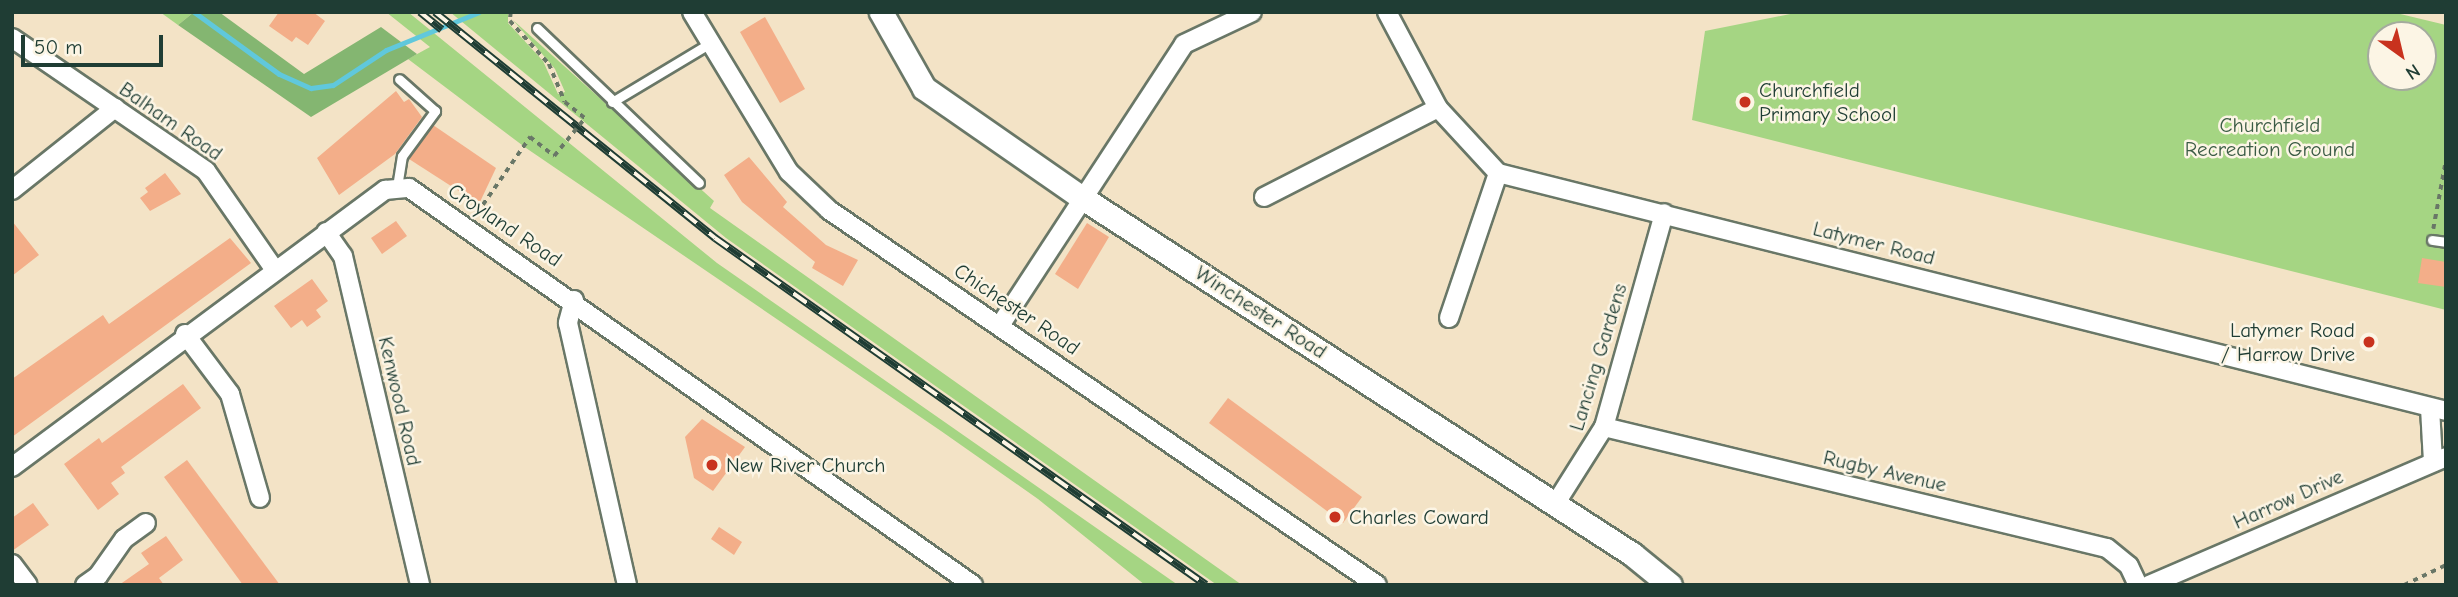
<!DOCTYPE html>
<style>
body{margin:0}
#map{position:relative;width:2458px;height:597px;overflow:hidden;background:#f3e3c6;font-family:"Comic Neue",sans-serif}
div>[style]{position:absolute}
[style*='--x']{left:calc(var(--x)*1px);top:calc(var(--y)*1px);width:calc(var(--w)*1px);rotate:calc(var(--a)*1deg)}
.green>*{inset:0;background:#a5d583}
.forest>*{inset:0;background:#84b671}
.stream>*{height:5px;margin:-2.5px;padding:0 2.5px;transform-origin:2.5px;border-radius:2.5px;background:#60c8dc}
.building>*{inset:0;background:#f3ae89}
.path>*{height:3.5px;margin-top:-1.75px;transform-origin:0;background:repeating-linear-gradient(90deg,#697767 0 5px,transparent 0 10px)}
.roads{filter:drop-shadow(2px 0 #697767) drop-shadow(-2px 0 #697767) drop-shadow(0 2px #697767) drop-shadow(0 -2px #697767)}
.service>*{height:9px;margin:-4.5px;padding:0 4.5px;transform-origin:4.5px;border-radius:4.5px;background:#fff}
.minor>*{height:18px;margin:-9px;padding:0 9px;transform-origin:9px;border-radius:9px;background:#fff}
.tertiary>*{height:23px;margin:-11.5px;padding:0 11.5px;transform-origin:11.5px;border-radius:11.5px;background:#fff}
.rail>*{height:8px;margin-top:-4px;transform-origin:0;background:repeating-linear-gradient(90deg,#fcf5e5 0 16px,#1f3d34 0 32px);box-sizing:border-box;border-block:2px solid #1f3d34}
.path-bridge>*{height:3.5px;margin-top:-1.75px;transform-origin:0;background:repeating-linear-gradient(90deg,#697767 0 5px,transparent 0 10px)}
.dots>*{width:19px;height:19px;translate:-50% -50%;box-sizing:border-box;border:4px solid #fcf5e5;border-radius:50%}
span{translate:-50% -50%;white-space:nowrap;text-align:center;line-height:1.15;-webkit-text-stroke:5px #fcf5e5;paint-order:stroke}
.poi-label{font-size:21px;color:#1f3d34}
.left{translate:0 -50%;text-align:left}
.right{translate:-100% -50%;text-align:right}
.street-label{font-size:21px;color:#1f3d34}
.park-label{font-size:21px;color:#3a5b44}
.frame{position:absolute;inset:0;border:14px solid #1f3d34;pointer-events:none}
.north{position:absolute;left:2367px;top:21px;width:70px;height:70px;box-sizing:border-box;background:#fcf5e5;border:2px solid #a4ab9e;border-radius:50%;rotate:146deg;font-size:19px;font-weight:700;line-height:28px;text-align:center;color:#1f3d34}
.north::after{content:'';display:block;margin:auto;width:24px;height:32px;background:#c8321e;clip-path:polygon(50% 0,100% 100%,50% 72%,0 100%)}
.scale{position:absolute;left:21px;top:35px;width:142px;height:32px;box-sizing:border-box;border:4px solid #1f3d34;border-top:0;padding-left:9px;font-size:21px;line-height:24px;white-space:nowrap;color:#1f3d34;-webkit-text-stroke:5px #fcf5e5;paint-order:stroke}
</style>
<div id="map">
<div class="green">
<i style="clip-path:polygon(160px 12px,194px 12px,178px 25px)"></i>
<i style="clip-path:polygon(386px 12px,408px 12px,717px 263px,1178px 585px,1145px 585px,1038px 499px,941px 431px,526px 148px,408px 59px,430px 47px)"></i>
<i style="clip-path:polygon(450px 12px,508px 12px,508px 23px,543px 61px,558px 94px,565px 92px,555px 69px,513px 20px,714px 201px,710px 208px,1242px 585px,1217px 585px,726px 238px)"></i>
<i style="clip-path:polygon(evenodd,1800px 12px,2392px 12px,2446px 25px,2446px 310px,1692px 120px,1705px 31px,1800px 12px,2381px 35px,2423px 35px,2423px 77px,2381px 77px,2381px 35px)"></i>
</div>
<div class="forest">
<i style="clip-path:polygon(194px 12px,219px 12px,304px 74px,381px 27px,417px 54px,311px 117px,178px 25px)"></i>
</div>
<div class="stream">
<i style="--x:194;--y:12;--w:105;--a:36.1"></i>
<i style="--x:279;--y:74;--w:35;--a:24"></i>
<i style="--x:311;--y:88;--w:22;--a:-8"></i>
<i style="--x:333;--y:85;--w:64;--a:-33.4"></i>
<i style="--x:386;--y:50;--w:100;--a:-22.2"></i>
</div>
<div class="building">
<i style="clip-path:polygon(279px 12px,313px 12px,325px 21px,308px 45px,296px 37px,292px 42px,269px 26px)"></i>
<i style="clip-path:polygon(765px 17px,805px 89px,780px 103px,740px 32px)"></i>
<i style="clip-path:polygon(396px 91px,404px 102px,409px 99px,422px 117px,395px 154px,339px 195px,317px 158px)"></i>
<i style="clip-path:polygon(433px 125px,496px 168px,479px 204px,409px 159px)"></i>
<i style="clip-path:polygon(749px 157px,787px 202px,783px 207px,826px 245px,858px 260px,843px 286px,812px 268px,815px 262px,742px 202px,724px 175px)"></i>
<i style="clip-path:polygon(165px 173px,181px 194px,150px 211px,140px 198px,148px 192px,145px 188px)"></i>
<i style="clip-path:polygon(12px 221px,39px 255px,12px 276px)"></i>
<i style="clip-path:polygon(396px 221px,407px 236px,382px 254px,371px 238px)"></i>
<i style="clip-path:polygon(1087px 223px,1109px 237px,1078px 289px,1055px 274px)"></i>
<i style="clip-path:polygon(230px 238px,251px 263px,12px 437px,12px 379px,103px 315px,109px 324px)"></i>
<i style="clip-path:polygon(2422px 258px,2446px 262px,2446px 287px,2418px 283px)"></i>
<i style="clip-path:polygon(312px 279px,328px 301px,316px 310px,321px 317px,307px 327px,302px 320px,291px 328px,274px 306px)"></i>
<i style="clip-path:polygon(183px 384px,201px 408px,121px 467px,125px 473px,111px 483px,119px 494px,98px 510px,64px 464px,99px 438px,102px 443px)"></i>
<i style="clip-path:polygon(1228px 398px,1362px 497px,1343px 523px,1209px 423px)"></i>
<i style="clip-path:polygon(702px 419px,745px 447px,713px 491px,694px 478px,685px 437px)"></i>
<i style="clip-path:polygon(187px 460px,280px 585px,243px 585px,164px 477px)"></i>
<i style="clip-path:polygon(33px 503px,49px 525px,12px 551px,12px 518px)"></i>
<i style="clip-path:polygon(719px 527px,742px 542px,734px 555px,711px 539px)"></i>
<i style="clip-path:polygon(166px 536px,183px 560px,159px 578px,164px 585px,119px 585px,149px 564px,141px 553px)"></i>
</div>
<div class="path">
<i style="--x:511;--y:12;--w:9;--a:96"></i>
<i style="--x:510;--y:21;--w:58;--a:47.8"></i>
<i style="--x:549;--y:64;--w:41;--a:67.2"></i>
<i style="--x:565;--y:102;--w:26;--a:39"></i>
<i style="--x:477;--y:213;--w:93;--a:-55.1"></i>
<i style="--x:530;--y:137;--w:31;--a:38"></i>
<i style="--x:2433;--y:229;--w:71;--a:-79.5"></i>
<i style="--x:2404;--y:585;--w:47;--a:-25.5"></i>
</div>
<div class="roads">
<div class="service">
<i style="--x:537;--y:28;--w:224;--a:43.7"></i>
<i style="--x:612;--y:102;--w:114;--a:-31"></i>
<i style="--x:397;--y:187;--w:31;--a:-81"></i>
<i style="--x:402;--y:156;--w:56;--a:-53.7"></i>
<i style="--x:435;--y:111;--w:48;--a:-138.4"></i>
<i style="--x:2432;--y:240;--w:14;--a:8"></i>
</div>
<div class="minor">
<i style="--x:692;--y:12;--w:187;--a:58.8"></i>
<i style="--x:789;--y:172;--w:55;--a:43.5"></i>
<i style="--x:829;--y:210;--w:664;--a:34.38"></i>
<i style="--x:1387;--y:12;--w:109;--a:62"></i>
<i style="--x:1438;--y:108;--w:88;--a:47.3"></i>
<i style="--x:1498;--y:173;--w:977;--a:14.09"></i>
<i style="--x:12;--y:38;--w:235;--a:34.4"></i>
<i style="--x:206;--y:171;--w:119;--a:55.2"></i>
<i style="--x:12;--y:190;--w:132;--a:-38.5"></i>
<i style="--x:1264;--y:197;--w:195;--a:-27.1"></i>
<i style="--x:326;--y:232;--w:29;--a:55"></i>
<i style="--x:343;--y:256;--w:338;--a:76.8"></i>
<i style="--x:574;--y:300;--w:24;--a:105"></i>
<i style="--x:568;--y:323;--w:269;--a:77.3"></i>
<i style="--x:1449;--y:318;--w:153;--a:-71.3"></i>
<i style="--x:1001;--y:324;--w:334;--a:-56.8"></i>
<i style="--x:1184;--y:44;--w:75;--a:-25.2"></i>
<i style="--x:185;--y:334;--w:75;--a:53.1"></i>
<i style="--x:230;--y:394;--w:108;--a:73.9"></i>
<i style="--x:2430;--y:408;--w:54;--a:86.8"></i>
<i style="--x:1604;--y:427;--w:517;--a:13.53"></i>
<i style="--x:2107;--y:548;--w:28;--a:39"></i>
<i style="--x:2129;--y:566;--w:21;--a:65"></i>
<i style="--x:12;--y:467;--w:465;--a:-36.6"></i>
<i style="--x:385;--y:190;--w:24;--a:-5"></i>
<i style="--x:409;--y:188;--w:690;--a:35.14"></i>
<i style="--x:1554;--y:506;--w:93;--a:-57.7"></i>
<i style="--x:1604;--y:427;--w:222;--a:-74.3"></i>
<i style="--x:12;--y:564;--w:26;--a:53"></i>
<i style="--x:85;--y:585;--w:16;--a:-35"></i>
<i style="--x:98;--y:576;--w:45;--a:-54.9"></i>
<i style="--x:124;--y:539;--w:27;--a:-36"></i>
<i style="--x:2149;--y:585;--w:323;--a:-23.3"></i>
</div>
<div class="tertiary">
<i style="--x:881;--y:12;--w:87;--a:60.5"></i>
<i style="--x:924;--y:88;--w:191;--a:34.8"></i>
<i style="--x:1081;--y:197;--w:657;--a:32.94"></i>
<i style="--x:1632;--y:554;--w:49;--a:39.2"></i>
</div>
</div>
<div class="rail">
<i style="--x:420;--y:12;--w:28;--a:39"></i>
<i style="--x:435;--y:12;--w:360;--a:38.9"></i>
<i style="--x:715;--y:238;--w:601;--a:35.25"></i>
</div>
<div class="path-bridge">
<i style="--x:554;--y:156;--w:49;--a:-50.8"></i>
</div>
<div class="dots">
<i style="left:1745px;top:102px;background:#c8321e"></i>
<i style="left:2369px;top:342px;background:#c8321e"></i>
<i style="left:712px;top:465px;background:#c8321e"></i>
<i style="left:1335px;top:517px;background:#c8321e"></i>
</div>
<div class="poi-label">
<span class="left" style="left:1759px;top:102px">Churchfield<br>Primary School</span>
<span class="right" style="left:2355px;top:342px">Latymer Road<br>/ Harrow Drive</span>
<span class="left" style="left:726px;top:465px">New River Church</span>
<span class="left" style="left:1349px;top:517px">Charles Coward</span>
</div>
<div class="street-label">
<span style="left:171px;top:121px;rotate:35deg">Balham Road</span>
<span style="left:505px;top:225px;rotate:34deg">Croyland Road</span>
<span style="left:1874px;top:243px;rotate:14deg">Latymer Road</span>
<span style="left:1017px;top:309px;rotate:34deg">Chichester Road</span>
<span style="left:1261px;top:312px;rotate:33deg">Winchester Road</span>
<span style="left:1598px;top:357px;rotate:-73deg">Lancing Gardens</span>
<span style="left:400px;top:401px;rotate:77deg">Kenwood Road</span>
<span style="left:1885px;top:471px;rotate:13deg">Rugby Avenue</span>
<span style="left:2288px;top:499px;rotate:-24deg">Harrow Drive</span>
</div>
<div class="park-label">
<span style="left:2270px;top:137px">Churchfield<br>Recreation Ground</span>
</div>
<div class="frame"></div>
<div class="north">N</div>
<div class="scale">50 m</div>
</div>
